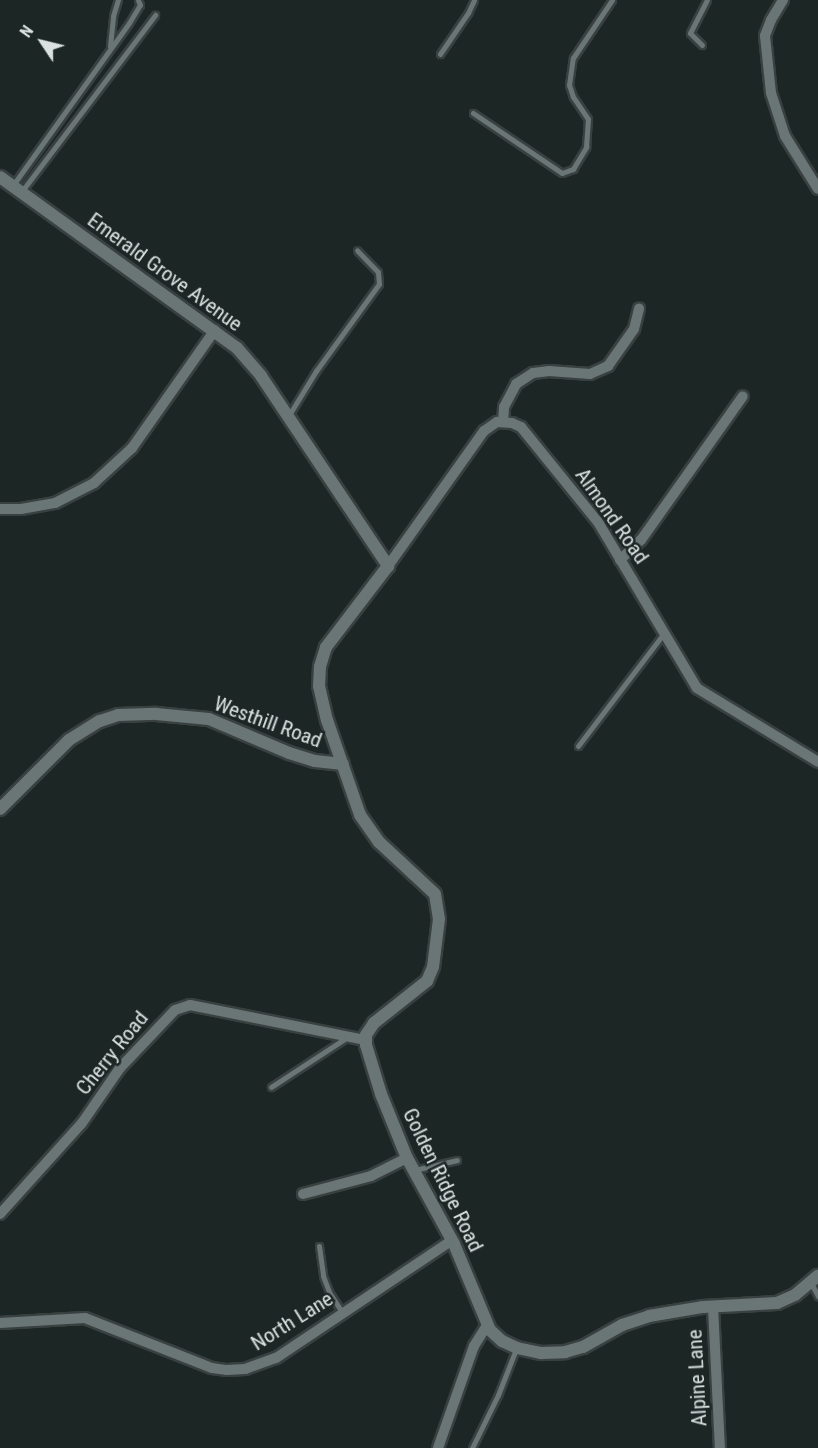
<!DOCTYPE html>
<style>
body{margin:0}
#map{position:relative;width:818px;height:1448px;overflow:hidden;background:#1c2625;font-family:"Roboto Condensed",sans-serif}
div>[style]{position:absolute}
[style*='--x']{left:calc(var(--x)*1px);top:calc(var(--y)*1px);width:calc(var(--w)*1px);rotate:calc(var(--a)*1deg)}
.roads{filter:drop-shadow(2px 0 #394140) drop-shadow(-2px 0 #394140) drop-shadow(0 2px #394140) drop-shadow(0 -2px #394140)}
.service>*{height:5px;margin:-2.5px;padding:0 2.5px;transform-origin:2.5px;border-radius:2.5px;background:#6a7675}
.minor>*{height:10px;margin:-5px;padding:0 5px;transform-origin:5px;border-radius:5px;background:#6a7675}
.tertiary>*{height:12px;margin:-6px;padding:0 6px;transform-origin:6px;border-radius:6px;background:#6a7675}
span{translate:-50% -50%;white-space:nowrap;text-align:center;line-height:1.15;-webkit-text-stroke:5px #1c2625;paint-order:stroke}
.street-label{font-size:21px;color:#dae1e0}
.north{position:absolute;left:12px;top:12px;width:60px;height:60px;-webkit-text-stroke:4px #1c2625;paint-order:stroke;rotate:305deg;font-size:16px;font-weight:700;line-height:24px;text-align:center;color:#dae1e0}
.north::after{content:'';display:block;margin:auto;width:21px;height:27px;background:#dae1e0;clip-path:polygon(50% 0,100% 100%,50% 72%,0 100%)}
</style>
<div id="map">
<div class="roads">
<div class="service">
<i style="--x:702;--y:45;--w:17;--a:-135"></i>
<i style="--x:690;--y:33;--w:37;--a:-63"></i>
<i style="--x:110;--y:46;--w:30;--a:-84"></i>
<i style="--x:113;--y:16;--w:17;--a:-73"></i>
<i style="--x:440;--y:54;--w:50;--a:-55.7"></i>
<i style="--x:468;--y:13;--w:14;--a:-65"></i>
<i style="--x:473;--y:113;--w:107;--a:34"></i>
<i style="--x:562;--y:173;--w:12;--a:-20"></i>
<i style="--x:573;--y:169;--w:26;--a:-59"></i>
<i style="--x:586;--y:147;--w:28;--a:-86"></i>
<i style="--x:588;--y:119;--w:27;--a:-124"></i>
<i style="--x:573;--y:97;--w:13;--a:-108"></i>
<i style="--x:569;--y:85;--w:27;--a:-82"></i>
<i style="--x:573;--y:58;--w:70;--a:-56.1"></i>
<i style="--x:13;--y:185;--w:199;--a:-54.4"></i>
<i style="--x:129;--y:23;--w:21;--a:-59"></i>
<i style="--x:140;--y:5;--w:5;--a:-112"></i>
<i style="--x:22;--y:191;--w:221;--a:-52.9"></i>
<i style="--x:289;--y:415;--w:52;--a:-58.5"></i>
<i style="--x:316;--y:371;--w:107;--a:-54.1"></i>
<i style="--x:379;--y:284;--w:12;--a:-95"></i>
<i style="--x:378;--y:272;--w:30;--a:-134"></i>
<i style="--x:578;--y:746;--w:142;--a:-52.7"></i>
<i style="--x:271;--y:1087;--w:90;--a:-33.2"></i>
<i style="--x:414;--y:1170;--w:44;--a:-13.1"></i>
<i style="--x:319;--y:1246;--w:30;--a:82"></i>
<i style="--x:323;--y:1276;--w:17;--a:69"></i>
<i style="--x:329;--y:1292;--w:24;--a:57"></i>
<i style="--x:811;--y:1283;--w:15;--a:62"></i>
<i style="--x:472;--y:1448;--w:59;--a:-63.9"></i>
<i style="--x:498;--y:1395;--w:49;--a:-68.6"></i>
</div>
<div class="minor">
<i style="--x:783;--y:0;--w:23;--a:121"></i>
<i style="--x:771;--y:20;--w:17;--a:111"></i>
<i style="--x:765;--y:36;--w:57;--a:84"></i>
<i style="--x:771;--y:93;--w:45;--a:72"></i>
<i style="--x:785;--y:136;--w:62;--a:58.1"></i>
<i style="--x:503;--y:422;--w:15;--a:-86"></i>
<i style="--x:504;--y:407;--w:26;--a:-62"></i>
<i style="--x:516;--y:384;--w:20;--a:-33"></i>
<i style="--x:533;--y:373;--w:16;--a:-7"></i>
<i style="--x:549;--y:371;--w:41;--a:4.2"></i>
<i style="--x:590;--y:374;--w:20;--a:-24"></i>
<i style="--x:608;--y:366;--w:45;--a:-54.9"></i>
<i style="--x:634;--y:329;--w:21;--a:-76"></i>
<i style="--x:0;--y:509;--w:21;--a:0"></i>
<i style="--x:21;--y:509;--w:35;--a:-10"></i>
<i style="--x:55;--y:503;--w:44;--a:-27.1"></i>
<i style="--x:94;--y:483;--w:52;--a:-42.6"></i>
<i style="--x:132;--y:448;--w:144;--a:-54.9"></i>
<i style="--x:620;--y:560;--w:29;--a:-44"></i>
<i style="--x:641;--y:540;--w:176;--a:-54.7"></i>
<i style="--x:388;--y:566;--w:166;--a:-54.6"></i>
<i style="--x:484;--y:431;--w:16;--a:-35"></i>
<i style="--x:497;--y:422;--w:15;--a:4"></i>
<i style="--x:512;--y:423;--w:10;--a:24"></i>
<i style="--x:521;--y:427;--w:122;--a:51"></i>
<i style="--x:598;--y:522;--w:193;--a:59.2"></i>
<i style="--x:697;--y:688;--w:142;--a:31.4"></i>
<i style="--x:303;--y:1194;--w:70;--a:-14.8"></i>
<i style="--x:371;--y:1176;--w:40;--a:-26.6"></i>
<i style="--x:0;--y:1214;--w:122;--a:-48"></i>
<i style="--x:82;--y:1123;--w:67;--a:-55.4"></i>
<i style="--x:120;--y:1068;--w:80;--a:-46.5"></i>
<i style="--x:175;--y:1010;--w:16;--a:-18"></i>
<i style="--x:190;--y:1005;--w:178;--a:11.3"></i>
<i style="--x:713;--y:1307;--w:141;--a:87.2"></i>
<i style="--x:0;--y:1323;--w:85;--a:-3.4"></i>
<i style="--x:85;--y:1318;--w:136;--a:21.5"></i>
<i style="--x:212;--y:1368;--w:15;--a:8"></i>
<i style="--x:227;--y:1370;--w:18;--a:-3"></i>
<i style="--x:245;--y:1369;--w:33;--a:-20"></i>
<i style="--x:276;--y:1358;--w:212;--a:-33.8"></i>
<i style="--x:438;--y:1448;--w:108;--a:-70.6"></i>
<i style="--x:474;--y:1346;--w:25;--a:-58"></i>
</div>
<div class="tertiary">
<i style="--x:0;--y:177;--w:292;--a:35.8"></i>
<i style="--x:237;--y:348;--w:37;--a:49"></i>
<i style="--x:261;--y:376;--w:229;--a:56.2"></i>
<i style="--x:388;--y:566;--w:102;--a:127.4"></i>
<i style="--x:326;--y:647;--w:21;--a:107"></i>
<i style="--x:320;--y:667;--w:19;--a:93"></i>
<i style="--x:319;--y:686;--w:35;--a:77"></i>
<i style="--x:327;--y:720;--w:101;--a:70.8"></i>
<i style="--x:360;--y:815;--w:33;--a:55"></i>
<i style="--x:379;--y:842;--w:76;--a:42.9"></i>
<i style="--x:435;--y:894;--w:25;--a:81"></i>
<i style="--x:439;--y:919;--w:48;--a:97.1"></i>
<i style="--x:433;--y:967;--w:15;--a:113"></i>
<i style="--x:427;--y:981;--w:68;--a:141.6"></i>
<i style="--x:374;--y:1023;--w:14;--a:124"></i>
<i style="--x:366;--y:1035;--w:10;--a:90"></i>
<i style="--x:366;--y:1045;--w:51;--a:73"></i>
<i style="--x:381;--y:1094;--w:69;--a:67.9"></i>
<i style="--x:407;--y:1158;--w:98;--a:61.3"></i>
<i style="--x:454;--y:1244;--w:93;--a:67.3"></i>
<i style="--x:490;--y:1330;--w:16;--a:43"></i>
<i style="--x:502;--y:1341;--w:17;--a:25"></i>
<i style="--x:517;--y:1348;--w:25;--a:12"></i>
<i style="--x:541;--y:1353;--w:24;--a:-2"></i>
<i style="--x:565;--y:1352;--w:19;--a:-16"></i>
<i style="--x:583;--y:1347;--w:45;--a:-29.4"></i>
<i style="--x:622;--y:1325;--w:28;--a:-18"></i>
<i style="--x:649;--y:1316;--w:55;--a:-9.5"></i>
<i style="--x:703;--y:1307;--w:74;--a:-3.1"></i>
<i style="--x:777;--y:1303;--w:20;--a:-24"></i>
<i style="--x:795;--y:1295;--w:30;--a:-40"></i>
<i style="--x:0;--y:809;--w:98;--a:-45"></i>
<i style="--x:69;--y:740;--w:36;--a:-32"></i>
<i style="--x:100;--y:721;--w:19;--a:-18"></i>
<i style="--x:118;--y:715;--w:38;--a:-2"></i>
<i style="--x:156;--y:714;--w:53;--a:5.4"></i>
<i style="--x:209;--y:719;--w:87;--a:23"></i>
<i style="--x:289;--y:753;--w:27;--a:17"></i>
<i style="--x:315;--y:761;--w:28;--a:6"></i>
</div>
</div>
<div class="street-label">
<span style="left:165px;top:272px;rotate:36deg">Emerald Grove Avenue</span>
<span style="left:612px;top:516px;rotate:55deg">Almond Road</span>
<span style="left:268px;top:722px;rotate:20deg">Westhill Road</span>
<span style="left:112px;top:1053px;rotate:-51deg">Cherry Road</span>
<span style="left:443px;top:1180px;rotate:64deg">Golden Ridge Road</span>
<span style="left:292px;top:1321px;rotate:-32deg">North Lane</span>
<span style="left:697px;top:1378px;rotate:-93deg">Alpine Lane</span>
</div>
<div class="north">N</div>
</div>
